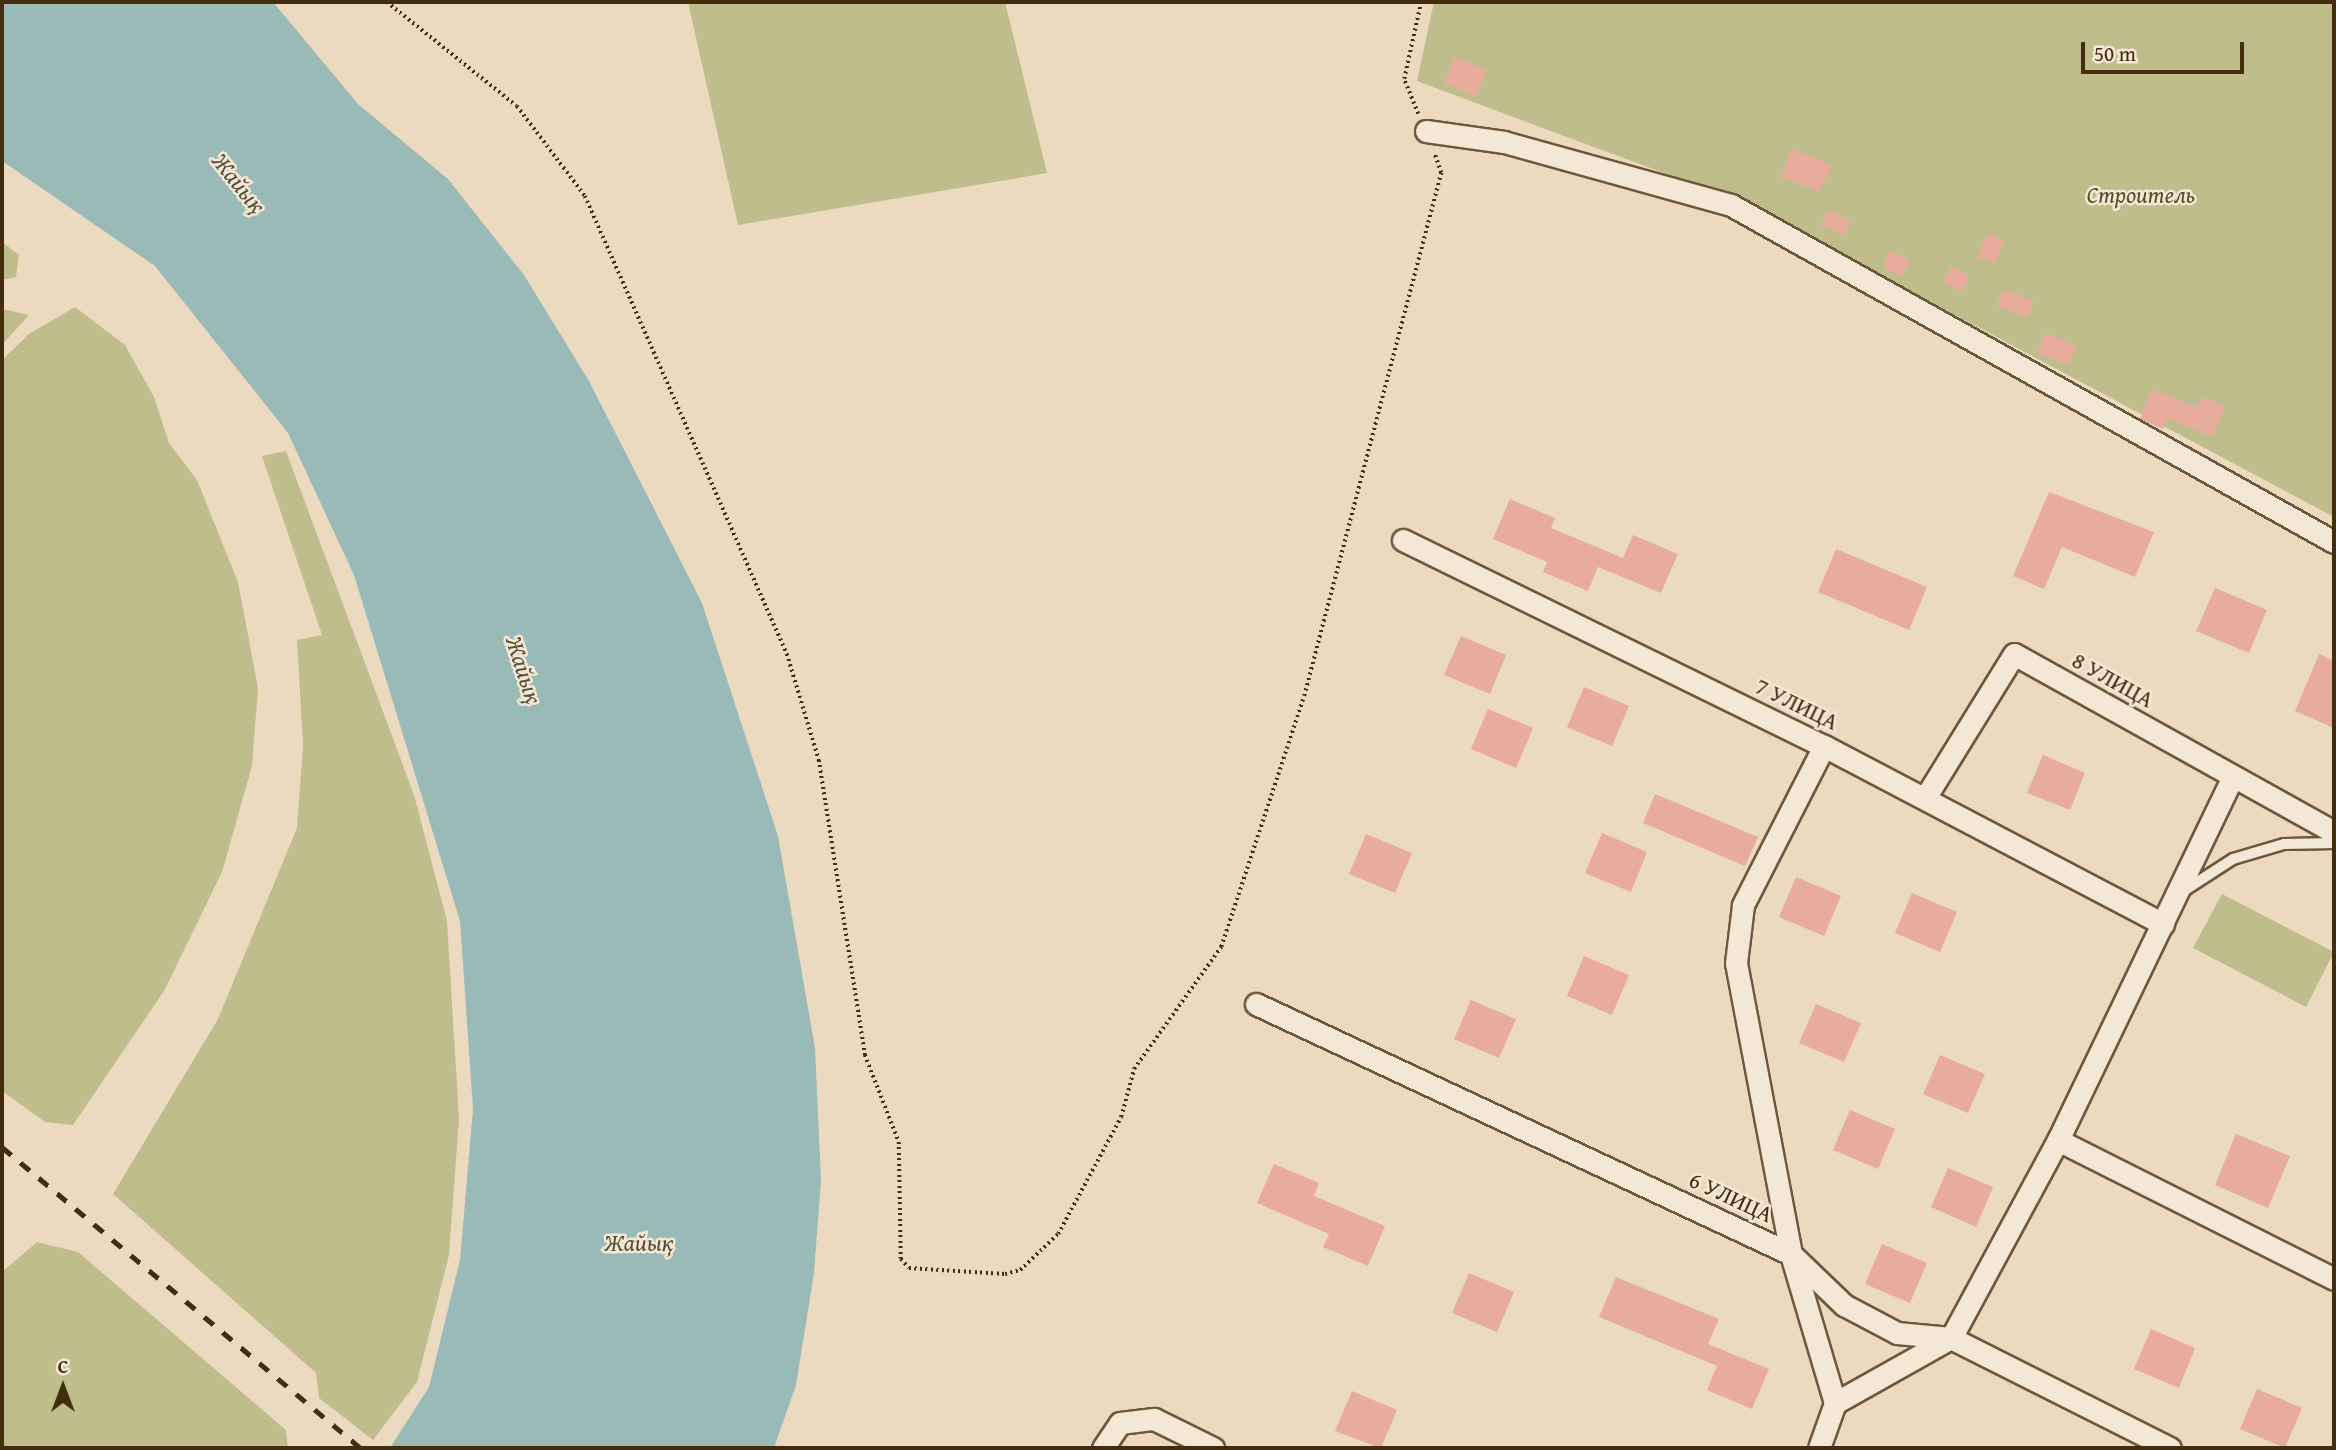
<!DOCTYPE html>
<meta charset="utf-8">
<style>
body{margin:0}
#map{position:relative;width:2336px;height:1450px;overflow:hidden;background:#ecdac0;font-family:"Gentium Book Plus",serif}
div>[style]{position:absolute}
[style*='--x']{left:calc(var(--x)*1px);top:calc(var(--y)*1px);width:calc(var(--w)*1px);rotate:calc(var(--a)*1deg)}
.green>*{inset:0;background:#c0bd8d}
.water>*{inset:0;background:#9abab8}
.building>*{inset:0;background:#e7ac9b}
.path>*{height:3.5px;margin-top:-1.75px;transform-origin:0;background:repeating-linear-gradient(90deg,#442d0f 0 2px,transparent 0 5.5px)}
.roads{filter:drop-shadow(2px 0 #6e583b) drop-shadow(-2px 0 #6e583b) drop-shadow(0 2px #6e583b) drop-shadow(0 -2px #6e583b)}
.lane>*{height:10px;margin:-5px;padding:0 5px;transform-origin:5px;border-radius:5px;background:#f3e7d6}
.street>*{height:21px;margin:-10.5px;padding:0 10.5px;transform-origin:10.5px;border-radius:10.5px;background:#f3e7d6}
.rail>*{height:5px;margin-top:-2.5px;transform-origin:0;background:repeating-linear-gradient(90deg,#442d0f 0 12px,transparent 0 24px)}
span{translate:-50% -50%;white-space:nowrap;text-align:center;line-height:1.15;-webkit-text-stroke:5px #f3e7d6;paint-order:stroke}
.park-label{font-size:23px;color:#5d4a28;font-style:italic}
.street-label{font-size:23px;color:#442d0f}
.water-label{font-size:24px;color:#5a5039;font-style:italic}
.frame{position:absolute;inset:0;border:4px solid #442d0f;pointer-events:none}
.north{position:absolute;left:28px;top:1352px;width:70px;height:70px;-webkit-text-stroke:5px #f3e7d6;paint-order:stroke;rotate:0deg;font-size:19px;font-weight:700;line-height:28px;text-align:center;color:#442d0f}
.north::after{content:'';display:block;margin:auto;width:24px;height:32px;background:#442d0f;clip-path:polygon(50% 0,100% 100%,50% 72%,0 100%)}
.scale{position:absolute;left:2081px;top:42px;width:163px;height:32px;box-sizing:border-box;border:4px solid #442d0f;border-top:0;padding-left:9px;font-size:21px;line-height:24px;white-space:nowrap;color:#442d0f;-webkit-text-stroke:5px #f3e7d6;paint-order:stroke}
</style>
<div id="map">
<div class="green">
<i style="clip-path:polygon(688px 2px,1005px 2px,1047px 173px,738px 225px)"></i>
<i style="clip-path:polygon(1434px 2px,2334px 2px,2334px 517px,1747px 204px,1417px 81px)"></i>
<i style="clip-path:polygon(2px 242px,19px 255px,16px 277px,2px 280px)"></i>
<i style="clip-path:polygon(75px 307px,125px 345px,154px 397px,169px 443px,197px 480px,238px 582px,258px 688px,252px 766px,222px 872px,164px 991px,73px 1125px,45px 1122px,2px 1091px,2px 360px,29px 334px)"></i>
<i style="clip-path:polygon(2px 309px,29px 315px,2px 345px)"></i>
<i style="clip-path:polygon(286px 451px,414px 795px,447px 921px,459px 1118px,449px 1255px,417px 1382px,373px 1440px,319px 1398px,316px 1373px,113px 1194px,218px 1019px,297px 828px,303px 745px,297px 640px,322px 635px,262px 456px)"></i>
<i style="clip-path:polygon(2222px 894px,2334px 952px,2306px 1007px,2193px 948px)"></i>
<i style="clip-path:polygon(37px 1242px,78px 1252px,286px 1430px,288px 1448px,2px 1448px,2px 1272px)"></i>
</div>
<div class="water">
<i style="clip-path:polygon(2px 2px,273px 2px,358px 104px,448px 179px,524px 275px,589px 381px,702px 603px,778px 836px,815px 1048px,821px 1180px,814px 1273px,796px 1385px,774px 1448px,390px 1448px,429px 1387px,460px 1260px,473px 1109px,460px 921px,354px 575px,288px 433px,155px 266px,2px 161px)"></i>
</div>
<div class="building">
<i style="clip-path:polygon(1455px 57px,1487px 70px,1476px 97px,1444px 83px)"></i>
<i style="clip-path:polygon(1792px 149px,1831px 165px,1820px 192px,1781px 177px)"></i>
<i style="clip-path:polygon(1827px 210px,1851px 220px,1845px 235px,1821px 225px)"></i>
<i style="clip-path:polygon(1987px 234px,2004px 241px,1995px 263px,1977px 257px)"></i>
<i style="clip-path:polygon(1889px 251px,1910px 259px,1903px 276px,1883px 267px)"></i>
<i style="clip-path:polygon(1950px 267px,1969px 275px,1963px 291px,1943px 283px)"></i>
<i style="clip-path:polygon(2003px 289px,2034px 301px,2027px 318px,1996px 305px)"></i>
<i style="clip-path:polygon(2045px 333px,2076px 346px,2068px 365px,2037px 353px)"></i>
<i style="clip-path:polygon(2152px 389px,2197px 407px,2201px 397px,2225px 406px,2212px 437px,2167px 418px,2163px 429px,2140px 419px)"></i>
<i style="clip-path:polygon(2049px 492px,2154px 532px,2135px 577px,2062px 547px,2044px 589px,2013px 576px)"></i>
<i style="clip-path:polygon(1510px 499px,1555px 518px,1551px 528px,1623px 558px,1633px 535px,1678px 554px,1661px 593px,1598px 567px,1588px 591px,1543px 572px,1547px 562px,1493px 539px)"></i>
<i style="clip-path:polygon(1836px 549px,1927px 587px,1909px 630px,1818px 592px)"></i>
<i style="clip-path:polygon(2215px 588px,2267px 610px,2249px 653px,2196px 631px)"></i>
<i style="clip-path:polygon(1461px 636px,1506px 655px,1490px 694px,1444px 675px)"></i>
<i style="clip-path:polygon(2319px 654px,2334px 661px,2334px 728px,2295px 711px)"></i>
<i style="clip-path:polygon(1584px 687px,1629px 706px,1612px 746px,1567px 727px)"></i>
<i style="clip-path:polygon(1488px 709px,1533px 728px,1516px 768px,1471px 749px)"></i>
<i style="clip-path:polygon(2043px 755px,2085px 773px,2070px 810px,2027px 793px)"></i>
<i style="clip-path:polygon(1655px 794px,1758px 837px,1745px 866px,1643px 823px)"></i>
<i style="clip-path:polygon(1602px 833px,1647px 852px,1631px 892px,1585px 873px)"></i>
<i style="clip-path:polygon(1366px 834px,1412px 853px,1395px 893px,1349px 874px)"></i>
<i style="clip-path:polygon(1796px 877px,1841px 896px,1824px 936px,1779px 917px)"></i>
<i style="clip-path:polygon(1912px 893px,1957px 912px,1940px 952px,1895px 933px)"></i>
<i style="clip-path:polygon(1584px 956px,1629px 975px,1612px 1015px,1567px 996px)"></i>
<i style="clip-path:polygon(1471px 1000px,1516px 1019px,1499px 1058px,1454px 1039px)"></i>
<i style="clip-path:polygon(1816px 1004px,1861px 1023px,1844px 1062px,1799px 1043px)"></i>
<i style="clip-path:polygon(1940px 1055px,1985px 1074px,1968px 1113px,1923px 1094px)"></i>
<i style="clip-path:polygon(1850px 1110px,1895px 1129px,1878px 1169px,1833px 1150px)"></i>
<i style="clip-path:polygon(2236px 1134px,2290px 1156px,2268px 1208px,2215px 1185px)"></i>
<i style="clip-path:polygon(1274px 1164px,1319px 1183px,1314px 1196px,1385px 1226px,1368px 1266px,1323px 1247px,1329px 1234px,1257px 1203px)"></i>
<i style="clip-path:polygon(1948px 1168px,1993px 1187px,1976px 1227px,1931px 1207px)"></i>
<i style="clip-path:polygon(1882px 1244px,1927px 1263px,1910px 1303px,1865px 1284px)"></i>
<i style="clip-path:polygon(1469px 1273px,1514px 1292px,1497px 1332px,1452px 1313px)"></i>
<i style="clip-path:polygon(1616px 1277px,1719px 1319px,1708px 1344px,1769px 1369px,1752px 1409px,1707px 1390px,1717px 1366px,1599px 1317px)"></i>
<i style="clip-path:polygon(2151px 1329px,2195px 1348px,2179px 1388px,2134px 1369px)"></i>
<i style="clip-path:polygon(2257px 1389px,2302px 1408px,2285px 1448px,2240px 1429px)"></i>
<i style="clip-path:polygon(1352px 1391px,1397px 1410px,1381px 1448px,1335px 1431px)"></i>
</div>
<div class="path">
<i style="--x:387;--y:2;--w:166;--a:38.7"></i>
<i style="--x:517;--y:106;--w:113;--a:52.9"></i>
<i style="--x:585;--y:196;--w:501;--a:66.2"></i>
<i style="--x:787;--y:654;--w:111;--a:73.2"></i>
<i style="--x:819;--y:760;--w:299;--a:81.1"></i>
<i style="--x:865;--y:1055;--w:93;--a:68.7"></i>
<i style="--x:899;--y:1142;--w:117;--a:89"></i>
<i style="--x:901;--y:1259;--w:12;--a:48"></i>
<i style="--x:909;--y:1268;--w:96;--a:3.6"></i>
<i style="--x:1005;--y:1274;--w:16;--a:-15"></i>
<i style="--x:1020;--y:1270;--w:52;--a:-43.5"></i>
<i style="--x:1058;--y:1234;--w:133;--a:-61.7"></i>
<i style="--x:1121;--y:1117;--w:50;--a:-74.8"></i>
<i style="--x:1134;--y:1069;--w:150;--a:-54.5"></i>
<i style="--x:1221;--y:947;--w:264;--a:-71.7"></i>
<i style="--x:1304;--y:696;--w:541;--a:-75.32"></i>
<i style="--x:1441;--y:173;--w:21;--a:-109"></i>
<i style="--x:1418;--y:114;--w:38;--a:-112"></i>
<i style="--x:1404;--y:79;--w:79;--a:-77.6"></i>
</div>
<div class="roads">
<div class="lane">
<i style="--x:2182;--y:892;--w:61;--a:-32.9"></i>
<i style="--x:2233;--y:859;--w:53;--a:-16.4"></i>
<i style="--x:2284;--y:844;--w:50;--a:-1.1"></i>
</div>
<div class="street">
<i style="--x:1426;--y:131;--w:79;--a:8"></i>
<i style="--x:1504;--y:142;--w:236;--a:15.5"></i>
<i style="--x:1731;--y:205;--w:691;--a:29.2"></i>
<i style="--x:1403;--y:540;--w:469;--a:26.1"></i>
<i style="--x:1824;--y:746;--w:383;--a:27.7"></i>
<i style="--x:1925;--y:798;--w:169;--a:-58.3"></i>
<i style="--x:2014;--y:654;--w:366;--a:29.1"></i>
<i style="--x:1256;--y:1004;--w:591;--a:25.05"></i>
<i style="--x:1791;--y:1254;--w:74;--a:43.9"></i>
<i style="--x:1844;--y:1305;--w:60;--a:27.8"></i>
<i style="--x:1897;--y:1333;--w:54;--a:5.3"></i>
<i style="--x:1951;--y:1338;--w:245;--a:26.7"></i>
<i style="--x:2058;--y:1140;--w:309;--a:26.7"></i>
<i style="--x:1835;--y:1403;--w:133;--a:-29.3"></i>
<i style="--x:1951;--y:1338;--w:225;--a:-61.6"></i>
<i style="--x:2058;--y:1140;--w:402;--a:-64.3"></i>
<i style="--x:1103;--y:1448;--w:30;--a:-56"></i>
<i style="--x:1120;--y:1423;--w:34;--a:-7"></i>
<i style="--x:1154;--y:1419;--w:66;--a:26.2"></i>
<i style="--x:1819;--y:1448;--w:48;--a:-70.4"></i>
<i style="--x:1835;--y:1403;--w:155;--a:-106.5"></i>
<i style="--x:1791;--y:1254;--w:296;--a:-100.7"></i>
<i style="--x:1736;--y:963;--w:58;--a:-83.1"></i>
<i style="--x:1743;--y:905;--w:178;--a:-63"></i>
</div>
</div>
<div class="rail">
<i style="--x:2;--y:1147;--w:468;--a:40"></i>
</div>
<div class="park-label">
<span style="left:2141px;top:195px">Строитель</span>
</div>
<div class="street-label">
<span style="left:2113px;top:680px;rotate:29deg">8 УЛИЦА</span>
<span style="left:1797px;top:704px;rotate:26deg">7 УЛИЦА</span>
<span style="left:1731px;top:1197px;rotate:25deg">6 УЛИЦА</span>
</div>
<div class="water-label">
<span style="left:239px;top:183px;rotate:51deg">Жайық</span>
<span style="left:524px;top:670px;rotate:72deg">Жайық</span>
<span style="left:639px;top:1243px">Жайық</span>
</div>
<div class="frame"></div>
<div class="north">С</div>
<div class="scale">50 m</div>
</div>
